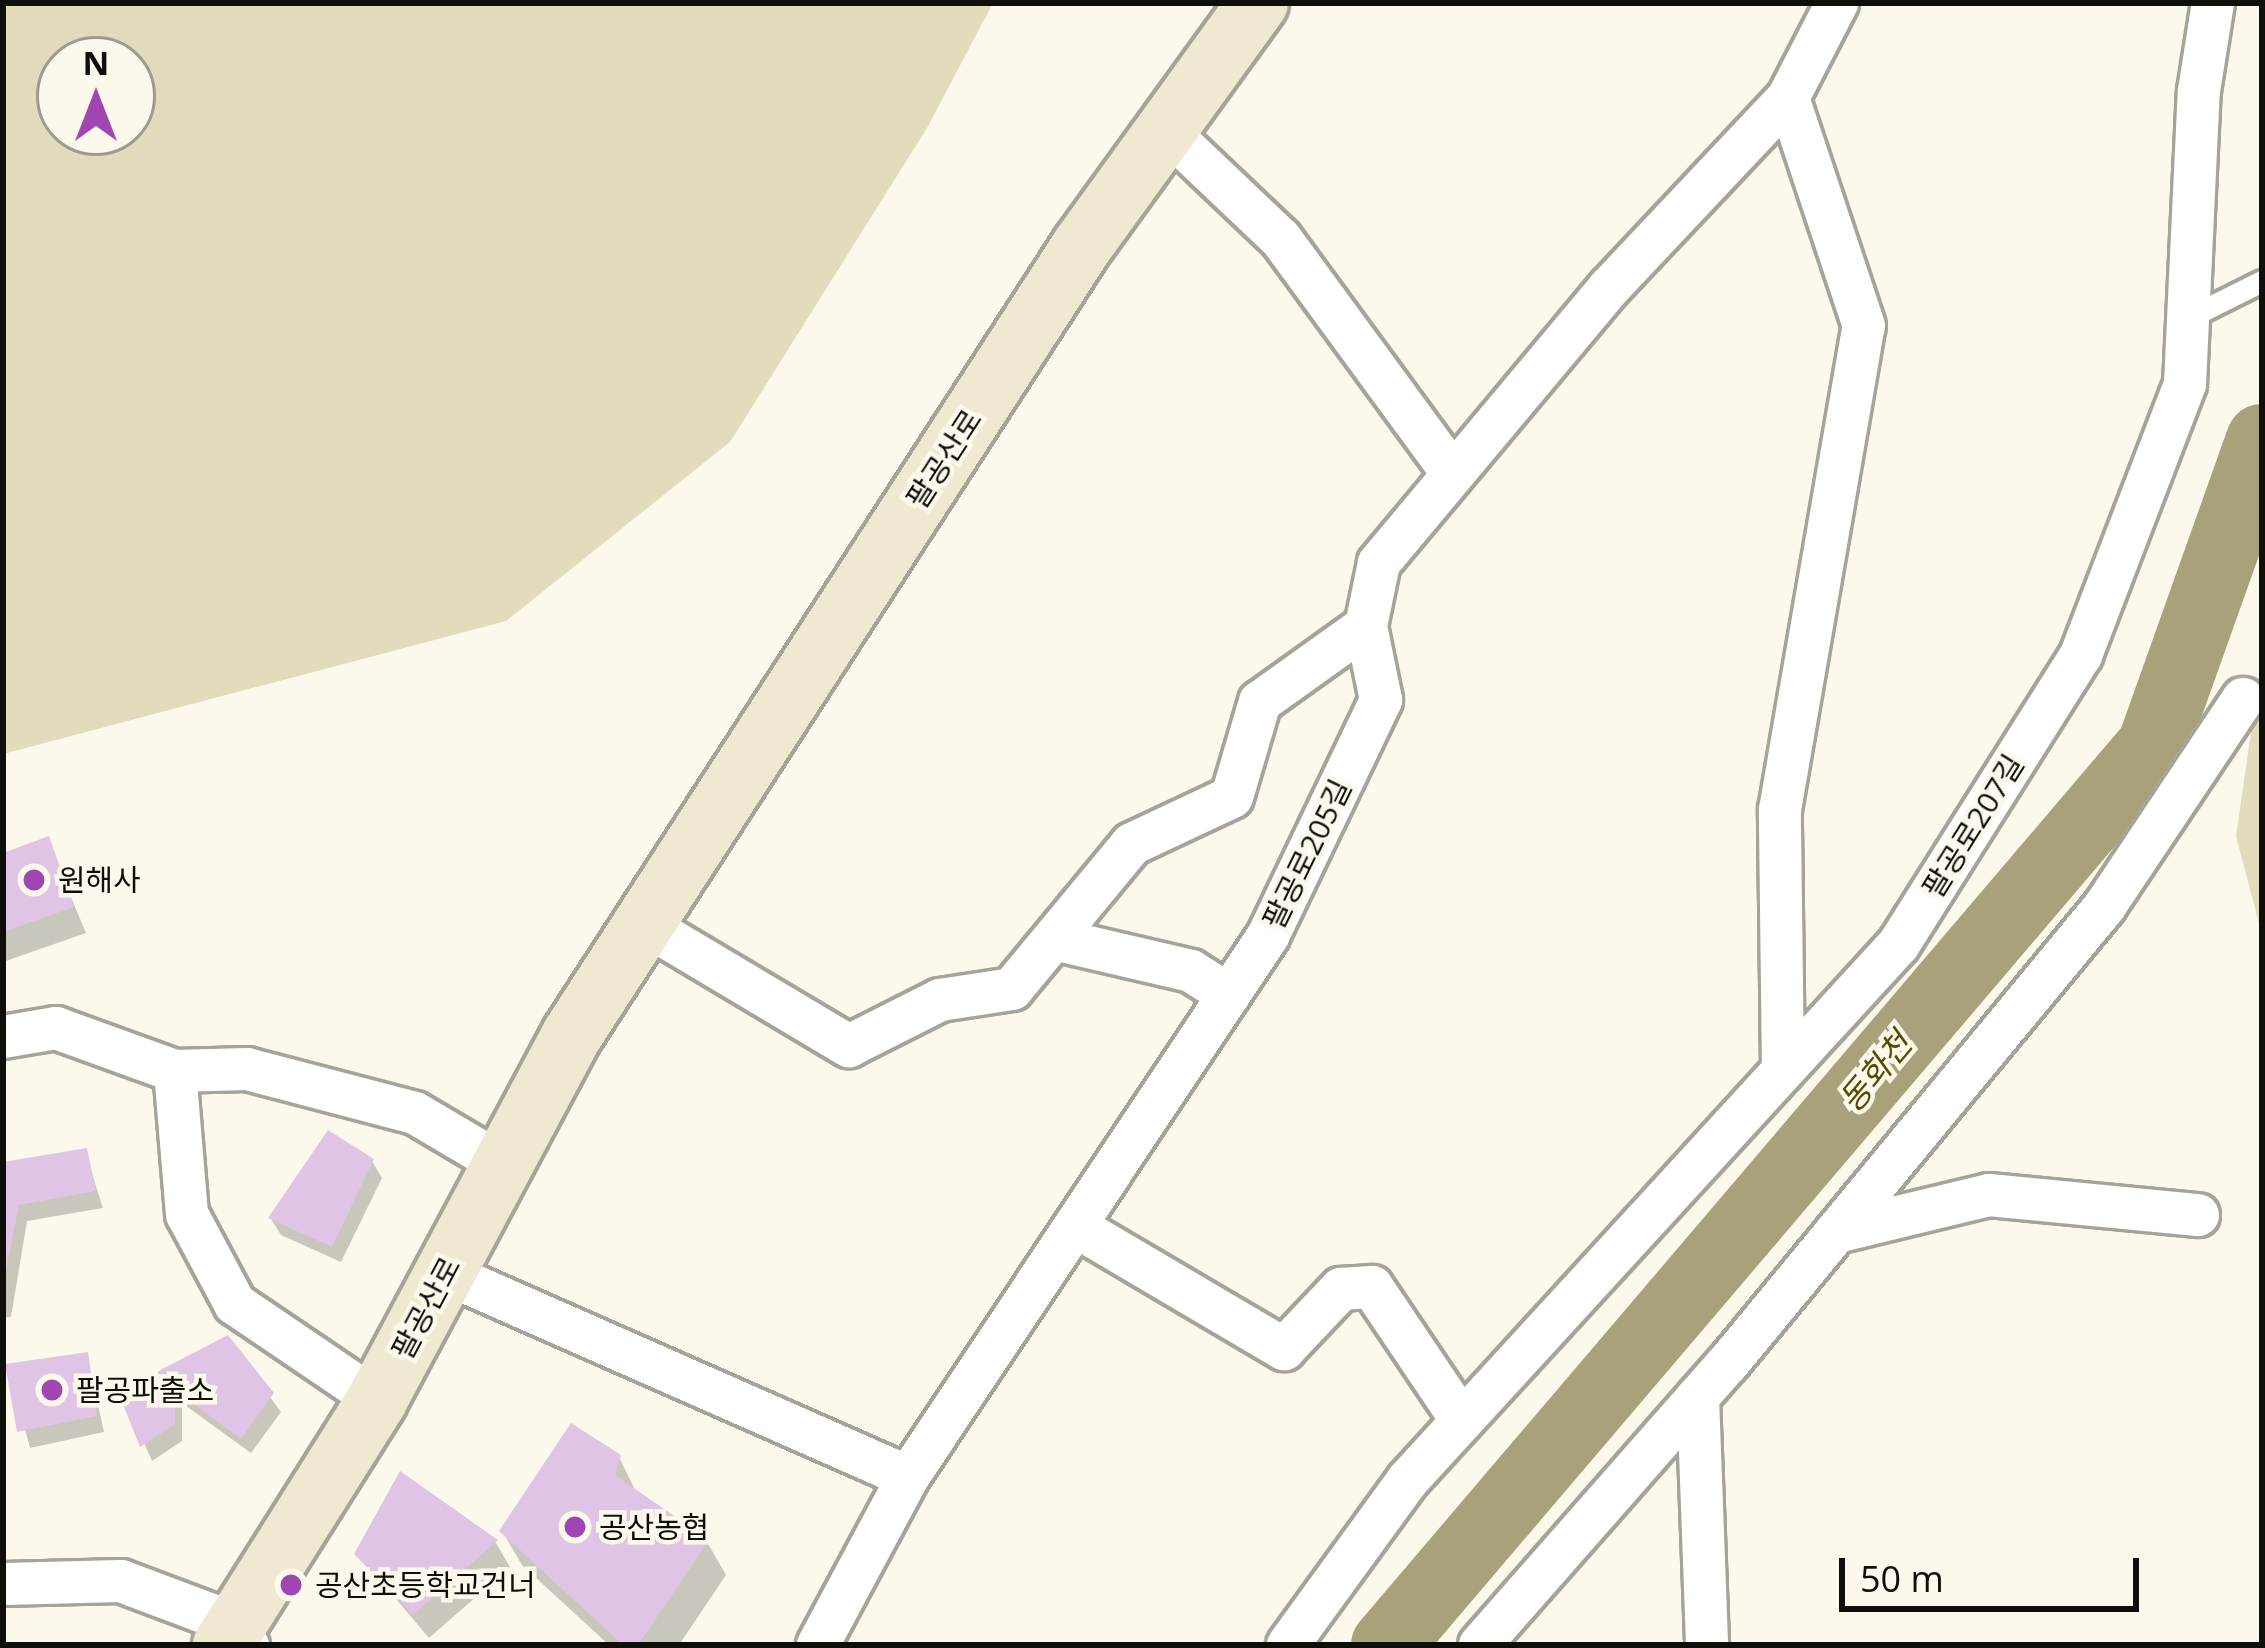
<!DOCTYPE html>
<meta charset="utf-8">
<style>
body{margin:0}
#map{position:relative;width:2265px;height:1648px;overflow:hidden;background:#fcf9ec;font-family:"Open Sans","Noto Sans KR",sans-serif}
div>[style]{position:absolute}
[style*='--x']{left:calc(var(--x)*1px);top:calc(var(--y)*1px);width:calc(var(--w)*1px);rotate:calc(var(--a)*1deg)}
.green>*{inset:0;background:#e2dbbc}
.shadow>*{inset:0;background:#0003}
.river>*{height:72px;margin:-36px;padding:0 36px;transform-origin:36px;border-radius:36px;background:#a9a179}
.building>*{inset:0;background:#dfc4e6}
.roads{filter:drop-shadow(3px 0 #a6a498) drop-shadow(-3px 0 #a6a498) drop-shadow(0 3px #a6a498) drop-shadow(0 -3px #a6a498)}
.lane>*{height:21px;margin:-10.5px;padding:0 10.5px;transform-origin:10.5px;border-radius:10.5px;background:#fff}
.street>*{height:42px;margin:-21px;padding:0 21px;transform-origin:21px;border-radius:21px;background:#fff}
.secondary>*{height:60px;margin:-30px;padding:0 30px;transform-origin:30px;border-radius:30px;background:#eee9d0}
.dots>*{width:33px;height:33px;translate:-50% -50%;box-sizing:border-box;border:6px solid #fcf9ec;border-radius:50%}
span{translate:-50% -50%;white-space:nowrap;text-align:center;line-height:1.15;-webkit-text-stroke:9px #fcf9ec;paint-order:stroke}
.street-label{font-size:30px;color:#0f0e0a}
.poi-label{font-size:30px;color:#0f0e0a}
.left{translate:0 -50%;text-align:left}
.water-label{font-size:33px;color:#574a00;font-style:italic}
.frame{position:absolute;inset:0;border:6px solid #0f0e0a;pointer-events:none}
.north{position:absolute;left:36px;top:36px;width:120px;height:120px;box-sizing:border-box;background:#fcf9ec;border:3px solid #9d9b92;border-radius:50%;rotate:0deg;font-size:33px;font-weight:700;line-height:48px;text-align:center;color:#0f0e0a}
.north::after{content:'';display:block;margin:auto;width:42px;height:54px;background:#9f46b3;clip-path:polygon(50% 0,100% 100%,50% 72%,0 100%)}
.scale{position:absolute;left:1839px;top:1558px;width:300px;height:54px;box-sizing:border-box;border:6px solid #0f0e0a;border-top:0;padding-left:15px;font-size:36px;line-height:42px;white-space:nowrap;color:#0f0e0a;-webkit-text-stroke:9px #fcf9ec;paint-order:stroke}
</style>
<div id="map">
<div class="green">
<i style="clip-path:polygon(evenodd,3px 3px,993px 3px,927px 128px,730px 442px,506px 621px,3px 754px,3px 3px,60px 60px,132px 60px,132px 132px,60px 132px,60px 60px)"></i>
<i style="clip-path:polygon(2262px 656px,2262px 935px,2236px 836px)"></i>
</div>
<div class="shadow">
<i style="clip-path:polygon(47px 840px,86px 933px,3px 962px,3px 856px)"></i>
<i style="clip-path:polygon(85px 1152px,103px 1208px,27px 1221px,11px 1317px,3px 1318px,3px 1165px)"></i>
<i style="clip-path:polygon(372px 1161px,382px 1178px,341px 1262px,281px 1235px,271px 1219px)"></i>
<i style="clip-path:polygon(228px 1339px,281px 1412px,251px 1453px,182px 1403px,182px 1441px,152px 1461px,122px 1393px)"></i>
<i style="clip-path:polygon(87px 1356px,104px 1432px,30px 1448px,8px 1366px)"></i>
<i style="clip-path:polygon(619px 1457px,637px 1494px,707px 1542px,726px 1575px,679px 1645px,609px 1645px,522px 1565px,502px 1531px)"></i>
<i style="clip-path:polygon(401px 1475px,496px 1543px,510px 1567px,429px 1638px,358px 1554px)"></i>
</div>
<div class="river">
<i style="--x:1387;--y:1645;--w:1181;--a:-49.57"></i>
<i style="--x:2153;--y:746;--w:325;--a:-70.4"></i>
</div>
<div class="building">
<i style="clip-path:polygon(49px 836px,74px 907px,3px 932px,3px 853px)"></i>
<i style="clip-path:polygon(328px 1130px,374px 1159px,332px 1247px,268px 1218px)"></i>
<i style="clip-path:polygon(87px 1148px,96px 1191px,19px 1205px,3px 1285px,3px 1162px)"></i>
<i style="clip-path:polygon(228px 1335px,274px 1393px,241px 1439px,175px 1390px,175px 1424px,140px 1447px,118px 1392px)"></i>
<i style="clip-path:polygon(88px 1352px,97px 1416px,17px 1432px,5px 1364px)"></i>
<i style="clip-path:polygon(571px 1423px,621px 1455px,615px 1475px,709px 1540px,638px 1645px,623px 1645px,499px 1531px)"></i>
<i style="clip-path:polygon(400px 1471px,498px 1540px,413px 1615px,354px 1554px)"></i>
</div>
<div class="roads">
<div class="lane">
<i style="--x:2188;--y:318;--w:83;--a:-26.6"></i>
</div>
<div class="street">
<i style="--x:1166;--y:130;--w:158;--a:43.5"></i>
<i style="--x:1281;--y:239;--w:288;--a:53.8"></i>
<i style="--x:644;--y:924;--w:239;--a:30.8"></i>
<i style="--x:849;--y:1046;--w:102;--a:-26.8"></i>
<i style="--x:940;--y:1000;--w:73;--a:-8.7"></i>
<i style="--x:1012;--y:989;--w:188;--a:-50.4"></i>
<i style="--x:1132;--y:844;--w:110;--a:-25.2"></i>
<i style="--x:1232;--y:797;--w:99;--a:-73.6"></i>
<i style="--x:1260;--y:702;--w:130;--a:-35.6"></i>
<i style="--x:1054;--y:939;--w:141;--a:13.1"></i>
<i style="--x:1191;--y:971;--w:45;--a:32.3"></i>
<i style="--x:3;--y:1037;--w:54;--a:-9.6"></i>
<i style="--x:56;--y:1028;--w:127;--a:19.9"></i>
<i style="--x:175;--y:1071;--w:72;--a:-1.6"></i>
<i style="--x:247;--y:1069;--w:174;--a:14.7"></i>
<i style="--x:415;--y:1113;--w:102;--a:30.6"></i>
<i style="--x:1783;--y:1070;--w:260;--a:-90.7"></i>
<i style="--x:1780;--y:810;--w:491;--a:-80.2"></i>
<i style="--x:1864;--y:326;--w:240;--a:-108.4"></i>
<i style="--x:175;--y:1071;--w:144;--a:85.2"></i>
<i style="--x:187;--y:1214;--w:102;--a:61.9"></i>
<i style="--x:235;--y:1304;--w:171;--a:34.1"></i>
<i style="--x:1075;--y:1226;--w:243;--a:30.5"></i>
<i style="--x:1284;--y:1349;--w:83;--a:-46.5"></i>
<i style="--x:1341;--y:1289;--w:31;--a:-4"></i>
<i style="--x:1372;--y:1287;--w:161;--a:56.1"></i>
<i style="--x:1836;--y:1232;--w:157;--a:-13.6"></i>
<i style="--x:1989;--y:1195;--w:210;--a:5.5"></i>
<i style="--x:445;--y:1273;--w:506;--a:23.78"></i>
<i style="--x:1698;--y:1397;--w:248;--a:87.9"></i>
<i style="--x:3;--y:1584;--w:118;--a:-1.5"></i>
<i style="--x:121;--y:1581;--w:120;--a:20.6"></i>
<i style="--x:233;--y:1623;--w:27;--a:56"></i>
<i style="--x:818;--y:1645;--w:191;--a:-61.8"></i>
<i style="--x:908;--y:1477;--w:650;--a:-56.36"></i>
<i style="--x:1268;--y:936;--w:262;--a:-64.4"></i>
<i style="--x:1381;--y:700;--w:76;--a:-101.5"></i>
<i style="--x:1366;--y:626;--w:64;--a:-78.3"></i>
<i style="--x:1379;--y:563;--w:359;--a:-50.1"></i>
<i style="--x:1609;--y:288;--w:261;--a:-46.7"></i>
<i style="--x:1788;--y:98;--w:107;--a:-62.7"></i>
<i style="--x:1288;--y:1645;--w:203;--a:-54"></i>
<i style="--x:1407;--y:1481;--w:728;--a:-47.5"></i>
<i style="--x:1899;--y:944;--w:342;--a:-57.8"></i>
<i style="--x:2081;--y:655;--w:290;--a:-69"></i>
<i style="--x:2185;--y:384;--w:293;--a:-87.3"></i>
<i style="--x:2199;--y:91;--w:89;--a:-81"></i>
<i style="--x:1480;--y:1645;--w:377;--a:-48.7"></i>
<i style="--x:1729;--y:1362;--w:591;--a:-50.49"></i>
<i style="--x:2105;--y:906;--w:249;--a:-56.3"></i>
</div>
<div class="secondary">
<i style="--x:223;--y:1645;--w:289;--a:-57.8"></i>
<i style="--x:377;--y:1400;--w:414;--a:-61.9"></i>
<i style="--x:572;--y:1035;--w:939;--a:-57.12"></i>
<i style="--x:1082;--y:246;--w:300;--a:-54.1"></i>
</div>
</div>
<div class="dots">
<i style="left:34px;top:880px;background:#9f46b3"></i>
<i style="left:52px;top:1390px;background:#9f46b3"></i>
<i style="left:575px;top:1527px;background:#9f46b3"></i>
<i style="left:291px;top:1585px;background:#9f46b3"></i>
</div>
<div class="street-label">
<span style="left:944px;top:459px;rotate:-57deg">팔공산로</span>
<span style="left:1973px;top:826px;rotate:-58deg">팔공로207길</span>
<span style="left:1307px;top:854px;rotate:-64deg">팔공로205길</span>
<span style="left:426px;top:1308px;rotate:-62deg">팔공산로</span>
</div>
<div class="poi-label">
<span class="left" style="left:58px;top:880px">원해사</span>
<span class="left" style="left:76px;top:1390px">팔공파출소</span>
<span class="left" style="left:599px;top:1527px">공산농협</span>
<span class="left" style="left:315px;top:1585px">공산초등학교건너</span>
</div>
<div class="water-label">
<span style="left:1875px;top:1072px;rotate:-50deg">동화천</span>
</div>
<div class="frame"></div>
<div class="north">N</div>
<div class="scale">50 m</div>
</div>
